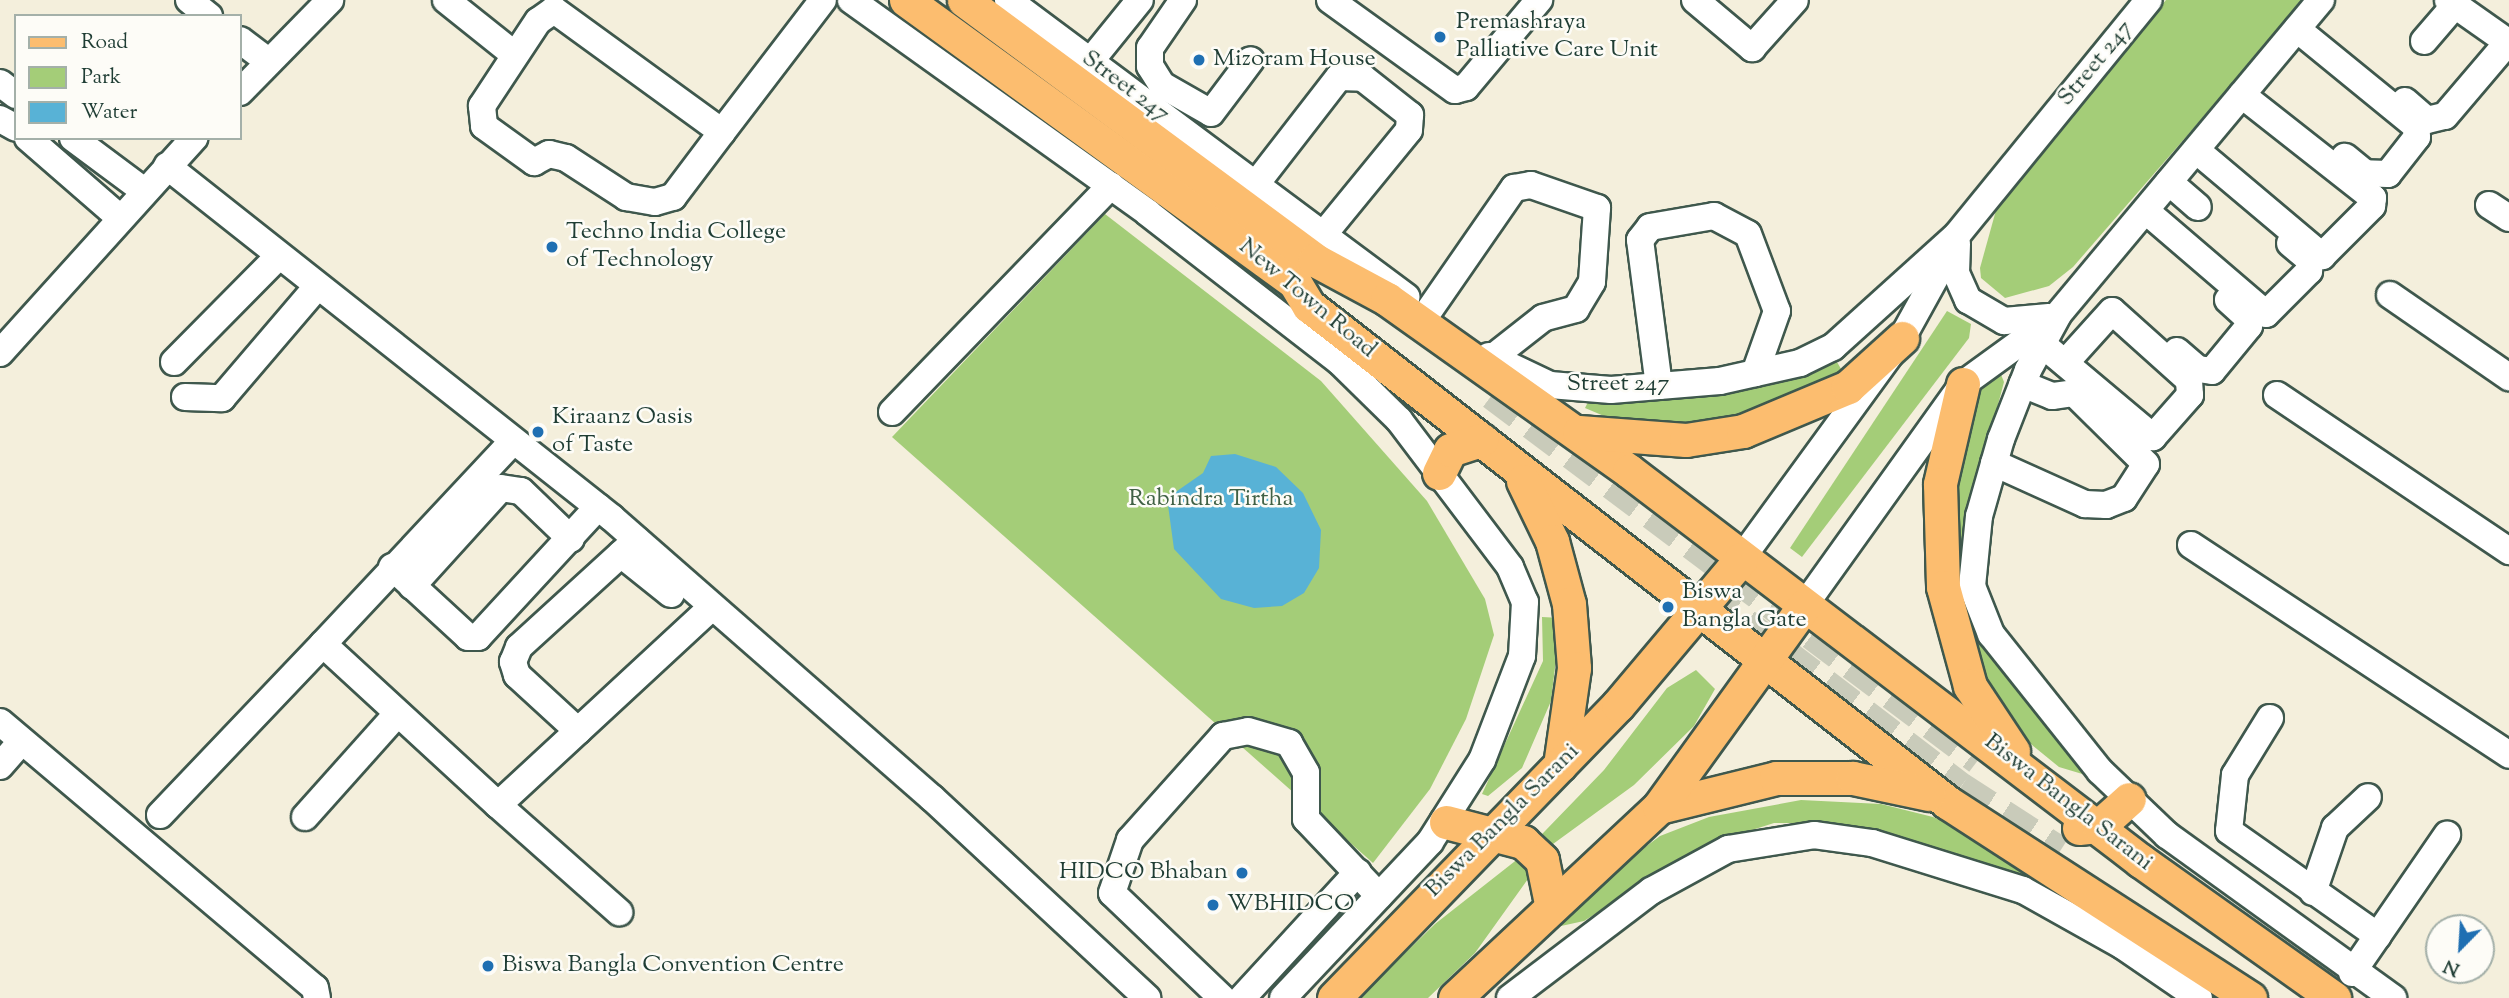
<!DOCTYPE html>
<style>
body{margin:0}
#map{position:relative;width:2509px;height:998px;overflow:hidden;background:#f4efdc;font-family:"Sorts Mill Goudy",serif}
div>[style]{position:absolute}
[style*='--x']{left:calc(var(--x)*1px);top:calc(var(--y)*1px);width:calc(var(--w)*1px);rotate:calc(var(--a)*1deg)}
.green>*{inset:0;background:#a4cd78}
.water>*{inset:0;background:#58b2d6}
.major-tunnel>*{height:33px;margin-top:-16.5px;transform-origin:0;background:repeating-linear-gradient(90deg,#c9cbba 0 33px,transparent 0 50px)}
.roads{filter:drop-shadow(2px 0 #3f584d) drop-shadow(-2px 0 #3f584d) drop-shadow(0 2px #3f584d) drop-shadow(0 -2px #3f584d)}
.minor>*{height:26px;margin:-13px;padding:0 13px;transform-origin:13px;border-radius:13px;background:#fff}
.major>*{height:33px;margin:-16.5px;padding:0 16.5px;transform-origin:16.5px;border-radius:16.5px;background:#fcbd6f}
.dots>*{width:19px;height:19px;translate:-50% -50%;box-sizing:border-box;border:4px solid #fdfcf7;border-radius:50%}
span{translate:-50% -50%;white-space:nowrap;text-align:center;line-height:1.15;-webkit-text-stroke:5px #fdfcf7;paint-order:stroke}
.poi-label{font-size:24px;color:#1f3d34}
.left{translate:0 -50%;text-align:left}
.right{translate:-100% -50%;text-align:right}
.street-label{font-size:24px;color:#1f3d34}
.park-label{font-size:24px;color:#406145}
.legend{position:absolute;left:14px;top:14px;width:228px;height:126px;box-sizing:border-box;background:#fdfcf7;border:2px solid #a4b0a9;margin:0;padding:9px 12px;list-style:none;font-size:21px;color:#1f3d34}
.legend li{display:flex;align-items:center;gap:14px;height:35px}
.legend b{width:35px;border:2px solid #a4b0a9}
.north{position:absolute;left:2425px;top:914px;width:70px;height:70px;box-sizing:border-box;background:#fdfcf7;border:2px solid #a4b0a9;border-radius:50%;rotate:204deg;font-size:19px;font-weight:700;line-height:28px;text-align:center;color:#1f3d34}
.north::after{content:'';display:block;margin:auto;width:24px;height:32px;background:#1f6fb2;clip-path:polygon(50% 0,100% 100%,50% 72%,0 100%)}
</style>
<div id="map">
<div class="green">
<i style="clip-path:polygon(2166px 0,2305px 0,2073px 267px,2049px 286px,2005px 298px,1981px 278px,1980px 268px,1998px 203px)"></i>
<i style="clip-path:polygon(1105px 214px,1321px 381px,1427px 501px,1485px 599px,1494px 635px,1466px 719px,1430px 789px,1373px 863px,892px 437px)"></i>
<i style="clip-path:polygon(1947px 311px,1971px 324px,1969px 338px,1802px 557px,1790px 548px)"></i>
<i style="clip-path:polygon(1837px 362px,1844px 374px,1721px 425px,1623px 424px,1585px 408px,1589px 400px,1776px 382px)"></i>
<i style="clip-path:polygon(2000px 372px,2004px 382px,1962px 541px,1967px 616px,2089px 776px,2059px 767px,2021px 736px,1999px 709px,1963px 631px,1947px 514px,1972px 403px,1982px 383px)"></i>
<i style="clip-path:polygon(1542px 617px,1561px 618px,1551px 701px,1522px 768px,1488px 796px,1482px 794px,1543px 661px)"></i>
<i style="clip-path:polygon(1696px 670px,1715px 689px,1694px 726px,1634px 785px,1553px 844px,1475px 953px,1428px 998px,1359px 998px,1435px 924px,1519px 858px,1604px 770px,1667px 688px)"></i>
<i style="clip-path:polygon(1801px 800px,1881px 804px,1933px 817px,1975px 834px,2042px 882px,1878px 835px,1818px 823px,1774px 823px,1705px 845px,1584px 921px,1561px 926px,1561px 910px,1660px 836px,1709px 817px)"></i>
</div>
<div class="water">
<i style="clip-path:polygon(1235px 454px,1276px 467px,1303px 493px,1321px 530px,1319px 568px,1304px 593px,1282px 606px,1254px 608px,1221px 599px,1174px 549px,1167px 498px,1203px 473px,1211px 456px)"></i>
</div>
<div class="major-tunnel">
<i style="--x:1493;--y:393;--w:608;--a:36.91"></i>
<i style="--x:1705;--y:594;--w:320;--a:37.3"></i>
<i style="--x:1960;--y:788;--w:118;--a:32.9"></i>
</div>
<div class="roads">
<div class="minor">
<i style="--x:189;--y:0;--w:26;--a:39"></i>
<i style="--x:446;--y:0;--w:88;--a:38.6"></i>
<i style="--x:851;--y:0;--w:365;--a:35.6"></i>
<i style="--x:1148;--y:213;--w:243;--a:37.8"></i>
<i style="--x:1340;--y:362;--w:83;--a:44.5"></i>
<i style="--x:1399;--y:420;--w:184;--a:52.9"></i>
<i style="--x:1510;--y:567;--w:38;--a:67"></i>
<i style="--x:1525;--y:602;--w:54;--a:93.2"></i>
<i style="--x:1522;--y:656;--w:111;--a:111"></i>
<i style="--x:1482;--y:760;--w:97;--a:122.4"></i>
<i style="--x:1430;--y:842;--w:214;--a:133.3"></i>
<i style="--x:1008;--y:0;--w:497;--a:36.7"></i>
<i style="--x:1183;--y:0;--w:58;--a:124.5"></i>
<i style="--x:1150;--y:48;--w:18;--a:90"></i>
<i style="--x:1150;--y:66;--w:22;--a:58"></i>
<i style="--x:1162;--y:85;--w:56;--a:29.7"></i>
<i style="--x:1211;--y:113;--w:66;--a:-53"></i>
<i style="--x:1330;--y:0;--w:154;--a:35.8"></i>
<i style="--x:1455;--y:90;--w:11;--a:-15"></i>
<i style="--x:1466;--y:87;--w:114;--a:-50"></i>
<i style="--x:1695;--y:0;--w:75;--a:40.1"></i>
<i style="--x:1752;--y:48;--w:64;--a:-48.1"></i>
<i style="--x:2321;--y:0;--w:410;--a:129.9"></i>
<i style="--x:2058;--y:315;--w:63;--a:118.6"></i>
<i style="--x:2028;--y:370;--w:74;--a:111.4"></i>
<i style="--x:2001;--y:439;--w:80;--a:105.9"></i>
<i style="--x:1979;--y:516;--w:70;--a:95.7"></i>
<i style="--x:1972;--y:586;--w:52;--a:68.4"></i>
<i style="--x:1991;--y:634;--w:175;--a:51.5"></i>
<i style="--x:2100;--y:771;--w:93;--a:43.7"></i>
<i style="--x:2167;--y:835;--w:279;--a:35.8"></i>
<i style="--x:2448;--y:0;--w:75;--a:35.2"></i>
<i style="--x:2297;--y:29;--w:154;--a:39.2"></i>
<i style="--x:2416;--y:126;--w:11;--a:85"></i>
<i style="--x:2417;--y:137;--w:47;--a:128.1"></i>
<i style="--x:2388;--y:174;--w:23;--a:-178"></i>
<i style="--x:2365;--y:173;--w:26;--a:-141"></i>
<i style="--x:240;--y:40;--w:36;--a:37"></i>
<i style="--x:2424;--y:41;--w:48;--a:-49.3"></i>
<i style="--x:1080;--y:74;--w:95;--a:-51"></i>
<i style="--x:0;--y:83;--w:20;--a:37"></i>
<i style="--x:240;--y:92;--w:129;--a:-45.6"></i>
<i style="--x:2405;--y:101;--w:29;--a:41"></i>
<i style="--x:2427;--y:120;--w:18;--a:-13"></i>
<i style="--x:2445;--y:116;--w:97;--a:-49.6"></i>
<i style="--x:0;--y:119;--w:18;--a:29"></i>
<i style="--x:722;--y:132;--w:208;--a:-144"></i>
<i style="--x:554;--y:10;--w:19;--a:145"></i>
<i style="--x:538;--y:21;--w:102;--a:123.4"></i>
<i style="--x:482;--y:106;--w:20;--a:84"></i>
<i style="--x:484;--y:126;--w:62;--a:35.8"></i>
<i style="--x:534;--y:162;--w:17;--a:-28"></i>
<i style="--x:549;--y:154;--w:17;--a:13"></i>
<i style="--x:566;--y:158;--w:72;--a:33"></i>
<i style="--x:626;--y:197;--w:29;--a:10"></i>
<i style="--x:655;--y:202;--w:19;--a:-16"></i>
<i style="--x:673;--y:197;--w:81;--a:-53"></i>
<i style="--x:722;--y:132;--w:166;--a:-52.6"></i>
<i style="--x:28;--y:138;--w:122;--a:41"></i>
<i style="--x:73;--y:138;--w:89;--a:36.7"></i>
<i style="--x:2196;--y:150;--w:165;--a:40.1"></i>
<i style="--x:2322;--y:256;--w:71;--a:-45"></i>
<i style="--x:2372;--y:206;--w:8;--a:-83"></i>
<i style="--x:2373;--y:198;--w:167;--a:-141.8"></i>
<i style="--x:167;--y:166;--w:567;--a:38.34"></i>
<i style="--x:612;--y:518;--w:425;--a:41.2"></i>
<i style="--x:932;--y:798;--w:294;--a:42.9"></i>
<i style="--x:2169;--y:182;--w:38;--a:41"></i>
<i style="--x:1256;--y:184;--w:135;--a:-52.2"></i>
<i style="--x:1339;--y:77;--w:24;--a:2"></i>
<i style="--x:1363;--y:78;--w:60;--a:38.2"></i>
<i style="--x:1410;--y:115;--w:15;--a:94"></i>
<i style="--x:1409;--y:130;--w:136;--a:129.3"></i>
<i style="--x:2489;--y:205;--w:24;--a:33"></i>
<i style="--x:2146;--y:211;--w:158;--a:40.6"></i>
<i style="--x:2266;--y:314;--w:61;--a:-45"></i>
<i style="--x:2309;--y:271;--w:11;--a:-85"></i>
<i style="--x:2310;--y:260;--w:26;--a:-140"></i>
<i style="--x:1957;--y:244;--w:29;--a:92"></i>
<i style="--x:1956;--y:273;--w:30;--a:66"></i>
<i style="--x:1968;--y:300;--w:42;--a:30.3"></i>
<i style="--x:2004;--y:321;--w:45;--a:-5.1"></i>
<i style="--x:2390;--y:295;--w:145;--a:34.6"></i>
<i style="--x:1428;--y:312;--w:151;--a:-55.3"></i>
<i style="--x:1514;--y:188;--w:17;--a:-10"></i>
<i style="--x:1531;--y:185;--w:70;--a:19.2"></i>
<i style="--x:1597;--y:208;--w:74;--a:93.9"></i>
<i style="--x:1592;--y:282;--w:31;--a:121"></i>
<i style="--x:1576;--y:309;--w:34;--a:165"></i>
<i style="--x:1543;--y:318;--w:65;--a:141.9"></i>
<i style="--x:2042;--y:344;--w:145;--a:40"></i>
<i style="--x:2153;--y:437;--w:56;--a:-48.6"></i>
<i style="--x:2190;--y:395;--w:15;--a:-94"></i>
<i style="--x:2189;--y:380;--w:103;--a:-138.1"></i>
<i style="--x:2112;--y:311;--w:70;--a:132.1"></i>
<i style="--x:2177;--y:351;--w:28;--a:41"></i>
<i style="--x:2198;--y:369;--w:14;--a:8"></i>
<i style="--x:2212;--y:371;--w:58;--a:-50.6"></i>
<i style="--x:2249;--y:326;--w:8;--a:-97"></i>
<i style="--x:2248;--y:318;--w:27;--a:-138"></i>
<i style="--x:0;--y:353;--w:290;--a:-47.9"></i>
<i style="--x:1489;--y:356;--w:68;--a:25.4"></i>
<i style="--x:1550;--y:385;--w:61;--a:4.7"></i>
<i style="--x:1611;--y:390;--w:109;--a:-4.7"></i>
<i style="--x:1720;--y:381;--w:82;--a:-12.7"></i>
<i style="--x:1800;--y:363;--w:37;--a:-26"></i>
<i style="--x:1833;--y:347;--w:167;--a:-42.1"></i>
<i style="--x:1957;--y:235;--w:303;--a:-50.8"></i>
<i style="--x:174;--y:362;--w:146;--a:-45.3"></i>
<i style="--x:1659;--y:386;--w:147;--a:-97.4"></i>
<i style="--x:1640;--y:240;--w:16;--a:-52"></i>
<i style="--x:1650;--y:227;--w:65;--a:-9.8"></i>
<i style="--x:1714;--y:216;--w:38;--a:28"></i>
<i style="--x:1748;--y:234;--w:82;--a:69.4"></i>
<i style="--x:1777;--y:311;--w:66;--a:109.5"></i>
<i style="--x:2277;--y:395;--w:280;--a:33.9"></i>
<i style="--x:185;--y:397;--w:37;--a:2"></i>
<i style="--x:222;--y:398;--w:145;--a:-49.5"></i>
<i style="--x:892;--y:412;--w:315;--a:-46"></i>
<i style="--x:513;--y:441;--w:278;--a:133.1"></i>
<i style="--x:323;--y:644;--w:238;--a:42.6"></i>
<i style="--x:498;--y:805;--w:290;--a:-42.8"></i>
<i style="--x:1994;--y:463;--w:100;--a:24.3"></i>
<i style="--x:2085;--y:504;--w:21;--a:3"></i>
<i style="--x:2106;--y:505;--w:19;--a:-21"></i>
<i style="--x:2124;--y:498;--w:40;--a:-57.1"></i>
<i style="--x:2146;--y:464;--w:101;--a:-135.4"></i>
<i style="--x:2074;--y:393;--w:22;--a:172"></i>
<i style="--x:2052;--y:396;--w:32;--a:-158"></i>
<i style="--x:2191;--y:545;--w:381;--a:33.4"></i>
<i style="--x:621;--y:554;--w:64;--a:38.7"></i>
<i style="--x:1741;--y:559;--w:273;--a:-53.9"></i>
<i style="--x:1902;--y:338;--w:97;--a:-61.1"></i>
<i style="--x:392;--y:567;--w:103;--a:42.6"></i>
<i style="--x:468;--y:637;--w:10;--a:0"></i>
<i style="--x:478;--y:637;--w:177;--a:-47.3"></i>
<i style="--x:412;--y:586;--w:132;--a:-47.8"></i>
<i style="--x:501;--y:488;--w:20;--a:9"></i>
<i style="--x:521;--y:491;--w:69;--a:43.8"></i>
<i style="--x:1804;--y:606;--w:273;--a:-54.4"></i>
<i style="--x:1963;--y:384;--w:112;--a:-36"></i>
<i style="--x:2270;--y:718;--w:67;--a:121.6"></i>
<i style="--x:2235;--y:775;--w:56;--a:96.1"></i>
<i style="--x:2229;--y:831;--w:182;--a:35.2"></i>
<i style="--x:0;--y:722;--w:412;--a:40.2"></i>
<i style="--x:315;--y:988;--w:10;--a:79"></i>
<i style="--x:578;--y:731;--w:83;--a:-137.4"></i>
<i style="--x:517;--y:675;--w:14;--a:-107"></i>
<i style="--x:513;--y:662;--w:16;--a:-68"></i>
<i style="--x:519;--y:647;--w:159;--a:-42.4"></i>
<i style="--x:0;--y:766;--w:32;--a:-49"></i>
<i style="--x:498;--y:805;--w:162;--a:41.5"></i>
<i style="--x:160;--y:815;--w:236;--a:-46.4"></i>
<i style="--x:305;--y:817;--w:138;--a:-48.2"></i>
<i style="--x:2313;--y:892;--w:68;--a:-71"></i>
<i style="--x:2335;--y:828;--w:45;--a:-43.2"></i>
<i style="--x:2352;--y:973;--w:168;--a:-55.5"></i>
<i style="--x:1222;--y:998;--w:152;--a:-136.3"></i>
<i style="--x:1112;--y:893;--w:56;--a:-71.2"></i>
<i style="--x:1130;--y:840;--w:140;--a:-48.2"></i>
<i style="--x:1223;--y:736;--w:25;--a:-11"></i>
<i style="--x:1248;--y:731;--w:43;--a:16.3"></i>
<i style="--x:1289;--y:743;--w:34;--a:60"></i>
<i style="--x:1306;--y:773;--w:46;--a:90"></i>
<i style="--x:1306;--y:819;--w:106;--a:46.5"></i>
<i style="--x:1242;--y:998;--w:171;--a:-47.4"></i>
<i style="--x:1510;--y:998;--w:177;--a:-37.2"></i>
<i style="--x:1651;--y:891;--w:88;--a:-28.6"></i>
<i style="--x:1728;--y:849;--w:87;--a:-9.2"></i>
<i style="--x:1814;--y:835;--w:59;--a:7.9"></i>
<i style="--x:1872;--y:843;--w:158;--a:17.3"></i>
<i style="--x:2023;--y:890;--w:115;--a:29.2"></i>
<i style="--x:2123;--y:946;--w:92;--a:34.4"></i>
</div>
<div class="major">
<i style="--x:906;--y:0;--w:481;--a:36"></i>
<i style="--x:1295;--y:283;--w:27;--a:59"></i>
<i style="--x:1309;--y:306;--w:808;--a:37.86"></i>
<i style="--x:1947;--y:802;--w:361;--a:32.9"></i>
<i style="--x:964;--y:0;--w:437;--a:36.5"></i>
<i style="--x:1315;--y:260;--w:82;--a:28.4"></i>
<i style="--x:1387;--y:299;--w:297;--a:35.4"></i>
<i style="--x:1629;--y:471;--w:644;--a:37.3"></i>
<i style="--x:2141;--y:861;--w:237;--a:35.4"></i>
<i style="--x:1963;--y:384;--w:103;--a:103"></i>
<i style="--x:1940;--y:484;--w:103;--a:88.3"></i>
<i style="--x:1943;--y:587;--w:103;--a:74.7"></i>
<i style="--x:1970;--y:686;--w:78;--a:56.5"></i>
<i style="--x:1579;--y:432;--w:107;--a:4.3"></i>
<i style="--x:1686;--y:440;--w:58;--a:-9"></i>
<i style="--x:1743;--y:431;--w:114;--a:-22.7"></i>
<i style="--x:1848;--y:387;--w:73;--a:-42.2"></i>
<i style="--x:1439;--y:473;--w:25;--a:-64"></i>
<i style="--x:1450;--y:450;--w:33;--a:-18"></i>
<i style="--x:1523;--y:481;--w:67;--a:64.2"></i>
<i style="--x:1552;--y:541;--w:65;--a:74.9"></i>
<i style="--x:1569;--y:604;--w:64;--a:85.5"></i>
<i style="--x:1574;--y:668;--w:98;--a:98.2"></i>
<i style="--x:1659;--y:807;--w:121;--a:-13.9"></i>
<i style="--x:1776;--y:778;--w:77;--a:0"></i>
<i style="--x:1853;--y:778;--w:77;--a:12"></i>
<i style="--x:1446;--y:822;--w:80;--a:14.6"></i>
<i style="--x:1523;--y:842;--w:26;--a:43"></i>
<i style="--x:1542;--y:860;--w:44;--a:78.2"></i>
<i style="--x:2079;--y:828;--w:20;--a:-6"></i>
<i style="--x:2099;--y:826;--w:40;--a:-42"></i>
<i style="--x:1334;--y:998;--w:408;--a:-45.9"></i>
<i style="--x:1618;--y:705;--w:191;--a:-49.9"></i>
<i style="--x:1455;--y:998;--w:279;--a:-43.1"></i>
<i style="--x:1659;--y:807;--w:248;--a:-54.2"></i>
</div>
</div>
<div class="dots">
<i style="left:1440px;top:37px;background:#1f6fb2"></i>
<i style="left:1199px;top:60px;background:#1f6fb2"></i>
<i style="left:552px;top:247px;background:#1f6fb2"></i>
<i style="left:538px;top:432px;background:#1f6fb2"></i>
<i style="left:1668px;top:607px;background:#1f6fb2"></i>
<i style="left:1242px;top:873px;background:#1f6fb2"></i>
<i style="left:1213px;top:905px;background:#1f6fb2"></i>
<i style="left:488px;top:966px;background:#1f6fb2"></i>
</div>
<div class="poi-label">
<span class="left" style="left:1456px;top:37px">Premashraya<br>Palliative Care Unit</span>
<span class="left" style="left:1213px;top:60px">Mizoram House</span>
<span class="left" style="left:566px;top:247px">Techno India College<br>of Technology</span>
<span class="left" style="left:552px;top:432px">Kiraanz Oasis<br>of Taste</span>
<span class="left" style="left:1682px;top:607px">Biswa<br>Bangla Gate</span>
<span class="right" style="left:1228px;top:873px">HIDCO Bhaban</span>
<span class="left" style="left:1227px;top:905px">WBHIDCO</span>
<span class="left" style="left:502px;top:966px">Biswa Bangla Convention Centre</span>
</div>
<div class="street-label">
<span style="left:2096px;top:64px;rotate:-50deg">Street 247</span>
<span style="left:1125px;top:87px;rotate:37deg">Street 247</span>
<span style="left:1307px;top:299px;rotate:40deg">New Town Road</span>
<span style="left:1618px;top:385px">Street 247</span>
<span style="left:2068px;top:803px;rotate:38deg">Biswa Bangla Sarani</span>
<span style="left:1503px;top:821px;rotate:-45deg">Biswa Bangla Sarani</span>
</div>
<div class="park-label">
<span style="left:1211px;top:500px">Rabindra Tirtha</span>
</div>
<ul class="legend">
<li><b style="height:9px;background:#fcbd6f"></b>Road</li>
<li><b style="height:19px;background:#a4cd78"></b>Park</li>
<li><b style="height:19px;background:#58b2d6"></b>Water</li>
</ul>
<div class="north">N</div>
</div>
